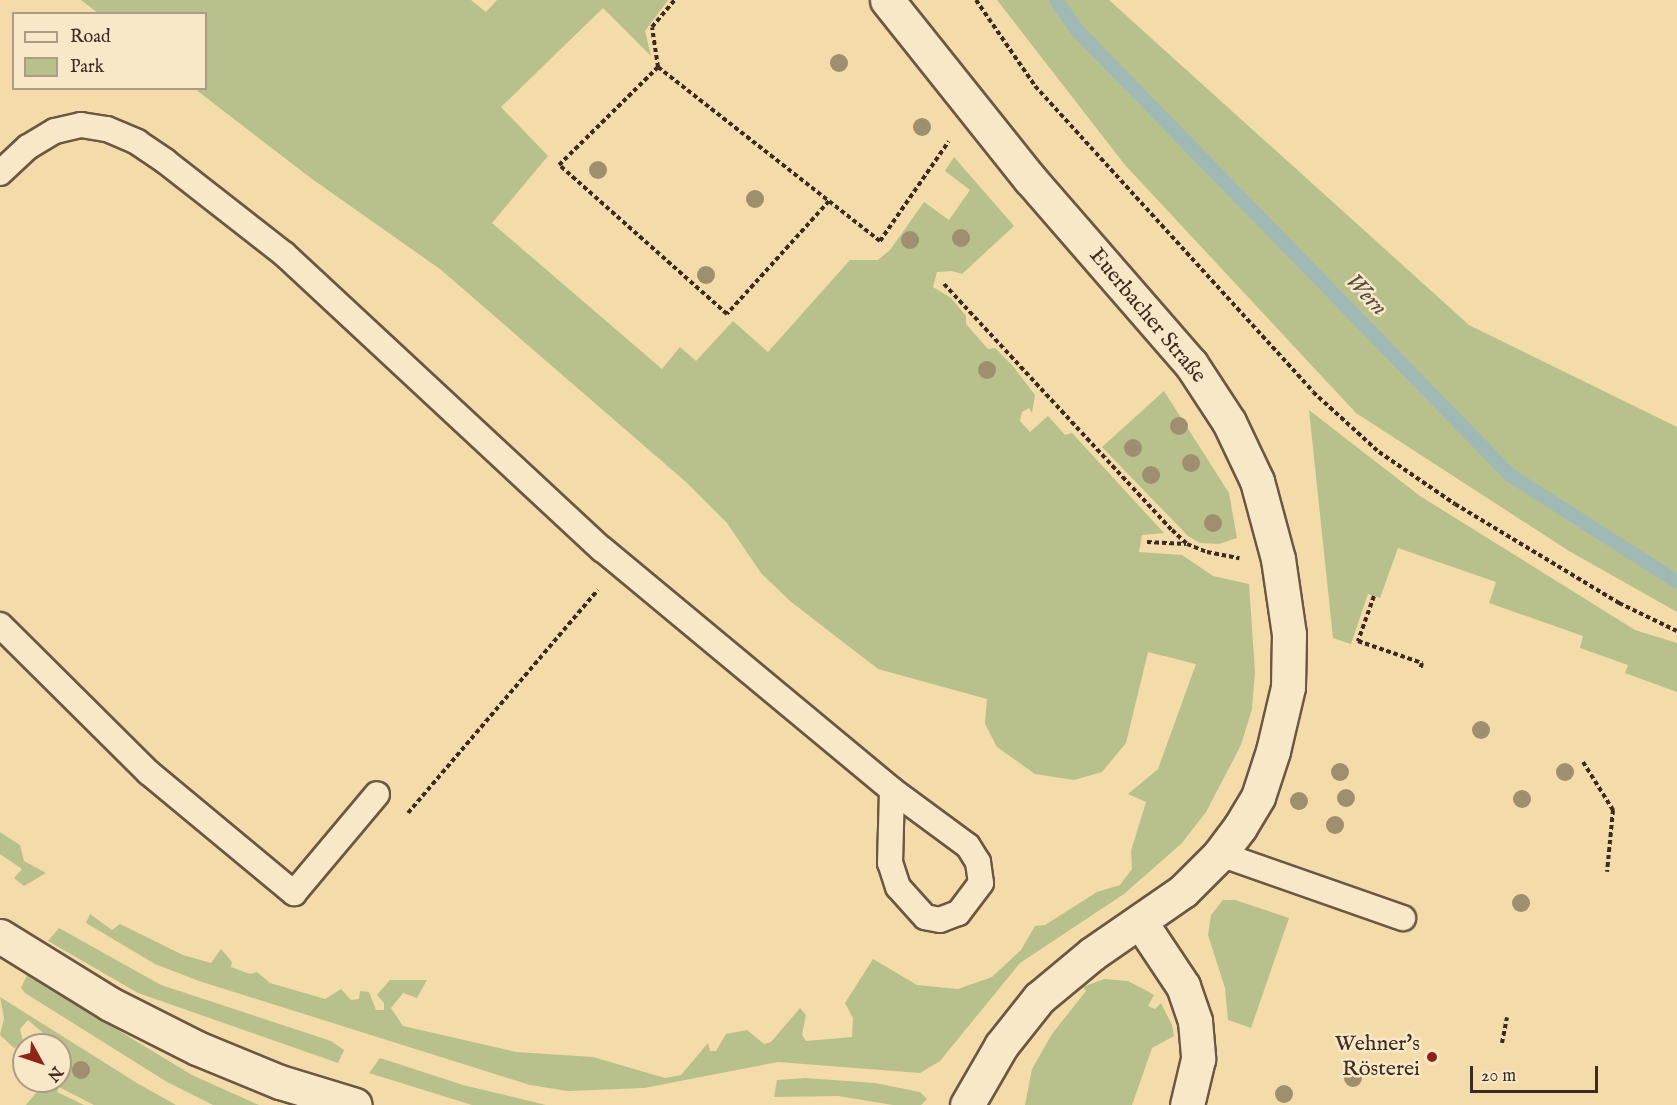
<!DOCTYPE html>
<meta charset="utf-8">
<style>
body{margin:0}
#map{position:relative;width:1677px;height:1105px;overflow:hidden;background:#f4dbaa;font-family:"IM FELL English",serif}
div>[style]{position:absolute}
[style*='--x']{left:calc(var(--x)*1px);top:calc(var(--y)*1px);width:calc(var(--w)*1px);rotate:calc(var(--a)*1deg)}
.green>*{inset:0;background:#b8c18b}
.stream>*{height:14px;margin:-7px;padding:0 7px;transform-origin:7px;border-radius:7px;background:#a0b9b4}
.path>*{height:4px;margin-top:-2px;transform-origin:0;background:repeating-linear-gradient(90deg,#3d2b21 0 4.5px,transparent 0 7.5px)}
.roads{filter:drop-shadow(2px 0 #6b5743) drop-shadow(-2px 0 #6b5743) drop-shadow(0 2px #6b5743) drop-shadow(0 -2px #6b5743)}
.lane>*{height:24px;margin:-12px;padding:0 12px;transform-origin:12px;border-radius:12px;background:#f8e8c8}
.street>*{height:33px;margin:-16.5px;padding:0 16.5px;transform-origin:16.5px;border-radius:16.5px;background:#f8e8c8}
.trees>*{width:18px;height:18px;margin:-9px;border-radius:50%;background:#a08f6e}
.dots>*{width:16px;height:16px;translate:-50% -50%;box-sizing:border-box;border:3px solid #f8e8c8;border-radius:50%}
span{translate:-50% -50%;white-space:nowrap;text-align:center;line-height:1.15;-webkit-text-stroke:5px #f8e8c8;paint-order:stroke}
.street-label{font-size:22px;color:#3d2b21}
.poi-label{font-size:22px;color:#3d2b21}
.right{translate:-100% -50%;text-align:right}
.water-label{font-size:24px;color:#564e46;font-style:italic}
.legend{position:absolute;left:12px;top:12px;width:195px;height:78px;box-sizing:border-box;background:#f8e8c8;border:2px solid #ad9c85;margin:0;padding:8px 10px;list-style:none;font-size:18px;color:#3d2b21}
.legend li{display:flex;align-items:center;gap:12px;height:30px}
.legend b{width:30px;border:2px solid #ad9c85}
.north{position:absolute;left:12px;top:1033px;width:60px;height:60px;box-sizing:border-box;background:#f8e8c8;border:2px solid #ad9c85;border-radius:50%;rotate:130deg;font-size:16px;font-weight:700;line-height:24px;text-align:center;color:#3d2b21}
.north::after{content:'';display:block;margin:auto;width:21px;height:27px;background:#8f2418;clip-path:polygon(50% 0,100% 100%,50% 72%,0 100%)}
.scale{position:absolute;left:1470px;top:1066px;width:128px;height:27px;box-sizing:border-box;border:3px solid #3d2b21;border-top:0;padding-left:8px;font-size:18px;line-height:21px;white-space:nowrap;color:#3d2b21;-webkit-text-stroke:4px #f8e8c8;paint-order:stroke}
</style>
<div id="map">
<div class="green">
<i style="clip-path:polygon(81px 0,471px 0,486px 12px,497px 0,668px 0,645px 31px,651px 56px,603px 8px,501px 107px,548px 156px,492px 223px,662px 369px,680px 347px,696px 361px,733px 321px,768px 352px,850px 260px,878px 260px,890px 250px,924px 202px,949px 220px,970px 190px,945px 171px,954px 157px,1014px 226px,962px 274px,952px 271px,937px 272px,933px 287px,951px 298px,966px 316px,966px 324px,988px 349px,995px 348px,1012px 365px,1035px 395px,1032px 413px,1029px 408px,1022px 412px,1020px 421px,1030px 432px,1048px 416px,1065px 435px,1072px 433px,1164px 533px,1142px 535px,1139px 552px,1182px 555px,1213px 576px,1249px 584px,1255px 672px,1252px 709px,1241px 745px,1206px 812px,1182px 843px,1124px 894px,1020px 963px,940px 1061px,920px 1073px,778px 1062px,644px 1088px,568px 1091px,530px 1085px,199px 981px,155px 964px,86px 923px,90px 914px,112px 930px,120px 924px,183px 955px,211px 963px,221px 949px,232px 962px,231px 967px,250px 974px,257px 972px,270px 983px,325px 999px,341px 989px,351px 1000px,359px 999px,360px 991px,369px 992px,376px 1010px,384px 1010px,384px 1003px,377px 995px,390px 980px,427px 980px,417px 998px,403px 993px,391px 1008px,403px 1026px,516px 1052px,593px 1057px,665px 1078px,681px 1075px,708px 1043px,710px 1051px,716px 1051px,726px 1034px,747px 1030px,764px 1044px,771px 1042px,800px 1008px,806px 1015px,802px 1035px,806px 1041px,852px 1037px,853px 1018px,845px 1003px,873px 959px,917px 985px,958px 989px,992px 977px,1021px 950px,1035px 926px,1045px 925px,1097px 892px,1120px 885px,1132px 869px,1131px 851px,1146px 802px,1128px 794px,1158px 769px,1196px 664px,1148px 652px,1126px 743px,1102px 772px,1074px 780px,1035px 774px,997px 747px,985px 724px,987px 699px,878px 669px,790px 601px,761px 573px,727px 523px,686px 482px,440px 269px,312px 179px,195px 89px,206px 88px,206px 14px,98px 13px)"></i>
<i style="clip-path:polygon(997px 0,1109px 0,1469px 325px,1677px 427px,1677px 612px,1569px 551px,1356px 413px,1125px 165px)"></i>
<i style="clip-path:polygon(1164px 391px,1229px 493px,1237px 538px,1219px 544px,1200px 543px,1188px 536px,1102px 447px)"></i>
<i style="clip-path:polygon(1309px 410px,1420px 496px,1635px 630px,1677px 643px,1677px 692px,1625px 673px,1628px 665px,1580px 648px,1583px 636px,1489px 603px,1496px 582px,1398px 548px,1380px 598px,1368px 594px,1351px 644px,1333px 638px)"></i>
<i style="clip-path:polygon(0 832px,20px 845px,24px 861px,46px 873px,24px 886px,14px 878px,22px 869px,0 854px)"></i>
<i style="clip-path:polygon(1223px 900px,1235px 900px,1289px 918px,1251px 1028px,1228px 1020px,1225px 988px,1208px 935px,1211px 915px)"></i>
<i style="clip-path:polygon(59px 928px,161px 985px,331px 1041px,344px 1050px,338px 1063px,138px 993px,48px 941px)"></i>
<i style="clip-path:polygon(27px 975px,192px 1075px,259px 1105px,213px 1105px,167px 1082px,25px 993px,21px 988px)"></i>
<i style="clip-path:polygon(1104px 979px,1128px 981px,1149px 992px,1154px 995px,1148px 1006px,1155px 1009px,1161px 1003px,1172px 1025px,1174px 1036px,1152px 1048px,1132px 1105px,1025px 1105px,1032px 1069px,1052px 1034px,1086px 991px,1083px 987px)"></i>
<i style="clip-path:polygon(0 997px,137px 1083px,176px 1105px,94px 1105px,59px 1087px,57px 1092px,84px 1105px,26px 1105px,39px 1089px,37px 1081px,60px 1081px,60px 1045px,34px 1045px,50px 1039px,28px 1020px,20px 1029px,24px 1045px,14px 1048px,0 1035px,4px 1018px)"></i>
<i style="clip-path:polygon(380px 1058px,463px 1085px,546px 1105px,472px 1105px,369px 1073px)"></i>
<i style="clip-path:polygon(805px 1078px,875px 1083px,920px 1092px,927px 1099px,921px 1105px,893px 1105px,838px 1096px,774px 1097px,777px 1080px)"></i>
</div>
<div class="stream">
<i style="--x:1056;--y:0;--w:37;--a:55"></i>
<i style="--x:1077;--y:30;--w:621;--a:45.78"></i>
<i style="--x:1510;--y:475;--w:198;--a:32.6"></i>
</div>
<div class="path">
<i style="--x:976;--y:0;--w:104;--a:55.5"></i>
<i style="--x:1035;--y:86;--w:413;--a:47.7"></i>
<i style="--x:1313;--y:392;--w:89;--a:42.3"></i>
<i style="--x:1379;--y:452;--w:92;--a:34.4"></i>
<i style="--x:1455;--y:504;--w:192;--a:31.1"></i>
<i style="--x:1619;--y:603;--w:64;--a:25.8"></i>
<i style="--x:658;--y:67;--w:40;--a:-98.5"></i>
<i style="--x:652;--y:27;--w:35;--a:-50"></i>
<i style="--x:829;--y:201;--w:152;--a:132.1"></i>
<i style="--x:727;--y:314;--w:225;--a:-138.4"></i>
<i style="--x:559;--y:165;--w:139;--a:-44.7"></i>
<i style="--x:658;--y:67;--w:282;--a:38.1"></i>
<i style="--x:880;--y:241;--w:121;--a:-55.4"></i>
<i style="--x:944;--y:284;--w:335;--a:47.2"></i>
<i style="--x:1172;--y:530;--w:21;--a:43"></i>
<i style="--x:1187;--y:544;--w:22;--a:22"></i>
<i style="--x:1207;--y:552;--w:33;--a:11"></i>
<i style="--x:1147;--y:542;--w:39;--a:3"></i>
<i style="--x:1374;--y:596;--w:48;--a:109.6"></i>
<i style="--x:1358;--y:641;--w:68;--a:19"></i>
<i style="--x:1422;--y:663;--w:7;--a:106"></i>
<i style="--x:1583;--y:762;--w:57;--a:58"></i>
<i style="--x:1613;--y:810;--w:62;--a:95.5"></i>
<i style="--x:408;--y:813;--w:293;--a:-49.6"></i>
<i style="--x:1502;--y:1043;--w:26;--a:-79"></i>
</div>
<div class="roads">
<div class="lane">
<i style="--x:0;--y:173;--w:38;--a:-43"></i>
<i style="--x:28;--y:147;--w:31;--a:-31"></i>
<i style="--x:55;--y:131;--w:27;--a:-13"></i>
<i style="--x:81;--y:125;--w:26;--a:9"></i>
<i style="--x:107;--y:129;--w:33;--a:23"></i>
<i style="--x:137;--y:142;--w:34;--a:34"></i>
<i style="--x:165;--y:161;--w:151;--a:38"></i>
<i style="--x:284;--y:254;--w:434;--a:42.9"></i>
<i style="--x:602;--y:549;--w:377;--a:39.7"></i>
<i style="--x:892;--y:790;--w:94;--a:36.4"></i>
<i style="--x:968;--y:846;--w:19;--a:58"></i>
<i style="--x:978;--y:862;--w:21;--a:82"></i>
<i style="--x:981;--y:883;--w:38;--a:127"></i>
<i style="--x:958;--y:913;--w:19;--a:159"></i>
<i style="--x:940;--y:920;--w:15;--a:-169"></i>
<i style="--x:925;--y:917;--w:40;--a:-132"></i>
<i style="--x:898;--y:887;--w:25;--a:-108"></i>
<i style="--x:890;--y:863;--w:73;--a:-88.4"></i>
<i style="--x:0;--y:625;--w:209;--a:44.8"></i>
<i style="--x:148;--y:772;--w:190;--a:39.7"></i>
<i style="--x:294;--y:893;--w:129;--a:-50"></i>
<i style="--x:1220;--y:854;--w:194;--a:19.3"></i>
</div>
<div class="street">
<i style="--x:887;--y:0;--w:229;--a:51.4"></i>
<i style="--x:1030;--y:179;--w:245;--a:49"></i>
<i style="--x:1191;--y:364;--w:69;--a:56.8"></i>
<i style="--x:1229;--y:422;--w:65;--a:64.6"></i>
<i style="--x:1257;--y:481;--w:81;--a:74.9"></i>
<i style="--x:1278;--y:559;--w:76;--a:81.7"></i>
<i style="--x:1289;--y:634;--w:53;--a:91.1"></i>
<i style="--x:1288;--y:687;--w:66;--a:103.2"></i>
<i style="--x:1273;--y:751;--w:48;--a:108.1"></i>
<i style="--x:1258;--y:797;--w:35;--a:121"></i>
<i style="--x:1240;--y:827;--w:34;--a:127"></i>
<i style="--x:1220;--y:854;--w:52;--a:135"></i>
<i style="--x:1183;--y:891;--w:111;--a:145.3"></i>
<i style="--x:1092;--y:954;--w:69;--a:140.3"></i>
<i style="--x:1039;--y:998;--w:61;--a:128.4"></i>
<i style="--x:1001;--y:1046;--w:68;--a:120"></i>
<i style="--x:1141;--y:923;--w:76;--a:56.3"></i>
<i style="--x:1183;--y:986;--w:37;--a:71"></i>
<i style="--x:1195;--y:1021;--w:38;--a:85"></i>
<i style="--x:1198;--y:1059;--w:47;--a:103.4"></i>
<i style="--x:0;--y:936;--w:129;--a:31.7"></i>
<i style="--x:110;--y:1004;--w:97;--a:26.8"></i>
<i style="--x:197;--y:1048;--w:90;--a:22.3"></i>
<i style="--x:280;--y:1082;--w:78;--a:17"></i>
</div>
</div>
<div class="trees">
<i style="left:839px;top:63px"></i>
<i style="left:922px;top:127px"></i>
<i style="left:598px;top:170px"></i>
<i style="left:755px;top:199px"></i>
<i style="left:961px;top:238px"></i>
<i style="left:910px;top:240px"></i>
<i style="left:706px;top:275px"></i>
<i style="left:987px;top:370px"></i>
<i style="left:1179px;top:426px"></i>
<i style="left:1133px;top:448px"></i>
<i style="left:1191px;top:463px"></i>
<i style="left:1151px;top:475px"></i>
<i style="left:1213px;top:523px"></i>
<i style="left:1481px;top:730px"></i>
<i style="left:1340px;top:772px"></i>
<i style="left:1565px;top:772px"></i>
<i style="left:1346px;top:798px"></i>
<i style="left:1522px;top:799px"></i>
<i style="left:1299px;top:801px"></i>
<i style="left:1335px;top:825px"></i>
<i style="left:1521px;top:903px"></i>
<i style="left:81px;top:1070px"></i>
<i style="left:1353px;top:1078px"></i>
<i style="left:1284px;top:1094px"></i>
</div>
<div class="dots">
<i style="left:1432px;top:1057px;background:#8f2418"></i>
</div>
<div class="street-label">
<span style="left:1147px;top:316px;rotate:50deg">Euerbacher Straße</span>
</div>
<div class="poi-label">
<span class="right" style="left:1420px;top:1057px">Wehner's<br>Rösterei</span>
</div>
<div class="water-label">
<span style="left:1366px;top:295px;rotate:46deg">Wern</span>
</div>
<ul class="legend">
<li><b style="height:8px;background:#f8e8c8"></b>Road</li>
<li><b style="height:16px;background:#b8c18b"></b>Park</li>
</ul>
<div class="north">N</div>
<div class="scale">20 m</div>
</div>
